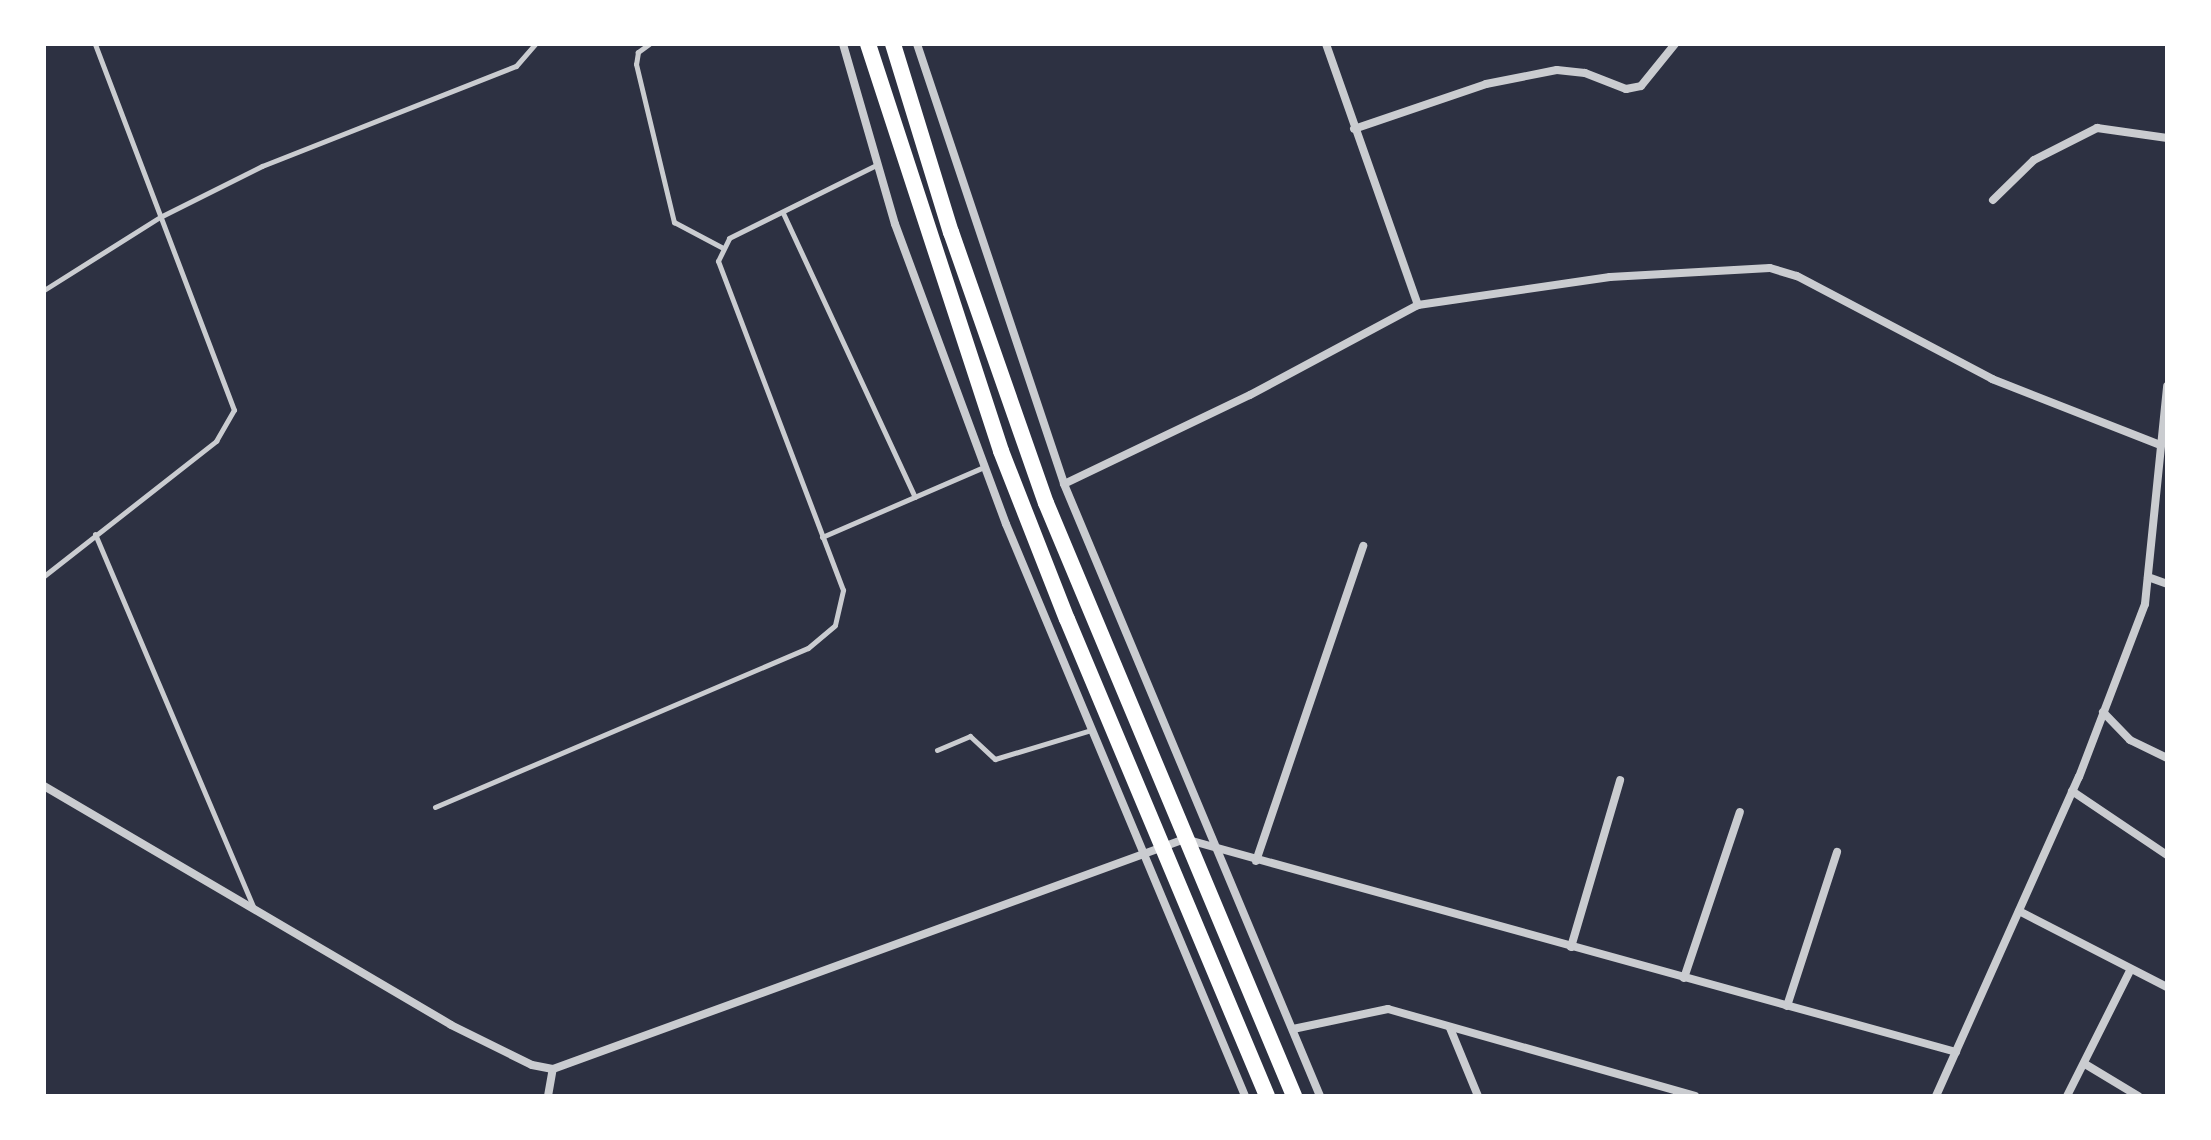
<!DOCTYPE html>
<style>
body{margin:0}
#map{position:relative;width:2211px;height:1140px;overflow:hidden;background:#2d3142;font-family:Roboto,sans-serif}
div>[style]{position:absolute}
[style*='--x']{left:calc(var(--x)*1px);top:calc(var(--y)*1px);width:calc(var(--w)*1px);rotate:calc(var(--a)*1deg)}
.service>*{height:5px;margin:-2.5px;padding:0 2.5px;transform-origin:2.5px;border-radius:2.5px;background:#caccd0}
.minor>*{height:8px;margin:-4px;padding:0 4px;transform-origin:4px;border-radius:4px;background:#caccd0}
.trunk>*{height:16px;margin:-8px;padding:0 8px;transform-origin:8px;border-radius:8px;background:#fff}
span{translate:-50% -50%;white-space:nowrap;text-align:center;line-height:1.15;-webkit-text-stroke:7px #fff;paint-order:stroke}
.frame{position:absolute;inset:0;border:46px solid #fff;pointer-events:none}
</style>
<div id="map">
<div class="service">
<i style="--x:649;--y:44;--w:14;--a:144"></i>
<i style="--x:638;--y:52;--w:12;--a:99"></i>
<i style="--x:636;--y:64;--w:163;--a:76.5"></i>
<i style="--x:674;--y:222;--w:55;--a:28"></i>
<i style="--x:783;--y:213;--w:313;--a:65.1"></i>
<i style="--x:44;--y:290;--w:137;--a:-32.2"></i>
<i style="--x:160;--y:217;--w:114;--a:-26.6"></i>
<i style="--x:262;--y:166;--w:273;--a:-21.5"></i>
<i style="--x:516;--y:66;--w:29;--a:-49"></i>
<i style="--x:95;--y:534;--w:407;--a:67"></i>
<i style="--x:822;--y:537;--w:176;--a:-23.4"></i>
<i style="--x:44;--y:576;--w:219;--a:-38.1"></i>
<i style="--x:216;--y:441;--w:36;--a:-60"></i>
<i style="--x:234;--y:410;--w:392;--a:-110.8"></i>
<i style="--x:937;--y:750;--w:36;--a:-23"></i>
<i style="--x:970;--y:736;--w:34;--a:43"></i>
<i style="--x:995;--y:759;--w:100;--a:-16.8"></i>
<i style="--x:435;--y:807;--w:405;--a:-23.1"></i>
<i style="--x:808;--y:648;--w:35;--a:-40"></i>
<i style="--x:835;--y:625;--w:36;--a:-77"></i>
<i style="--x:843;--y:590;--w:352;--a:-110.8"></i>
<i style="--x:718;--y:261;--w:25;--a:-64"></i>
<i style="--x:729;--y:238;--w:166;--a:-26.4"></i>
</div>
<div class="minor">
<i style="--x:843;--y:44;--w:187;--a:73.9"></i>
<i style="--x:895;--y:224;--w:320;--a:69.7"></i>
<i style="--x:1006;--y:524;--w:620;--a:67.32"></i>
<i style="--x:917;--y:44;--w:464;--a:71.5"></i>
<i style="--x:1064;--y:484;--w:663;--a:67.3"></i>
<i style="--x:1326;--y:44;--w:277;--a:70.6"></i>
<i style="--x:1354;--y:129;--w:139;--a:-18.8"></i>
<i style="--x:1486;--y:84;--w:72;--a:-11.2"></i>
<i style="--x:1557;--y:70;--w:28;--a:6"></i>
<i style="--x:1585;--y:73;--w:44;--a:21.3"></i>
<i style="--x:1626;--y:89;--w:15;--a:-11"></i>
<i style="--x:1641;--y:86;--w:54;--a:-51"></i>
<i style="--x:1993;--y:200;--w:57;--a:-44.3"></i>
<i style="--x:2034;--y:160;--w:71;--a:-26.9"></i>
<i style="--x:2097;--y:128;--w:71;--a:8.1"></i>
<i style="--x:1064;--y:484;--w:206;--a:-25.6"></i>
<i style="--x:1250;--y:395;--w:191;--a:-28.2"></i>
<i style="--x:1418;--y:305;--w:194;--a:-8.3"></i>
<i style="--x:1610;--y:277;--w:160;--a:-3.2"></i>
<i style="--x:1770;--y:268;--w:28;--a:17"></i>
<i style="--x:1797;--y:276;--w:221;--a:27.8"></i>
<i style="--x:1992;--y:379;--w:180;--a:21.4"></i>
<i style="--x:2148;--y:577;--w:20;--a:20"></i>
<i style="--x:2103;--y:712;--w:39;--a:46"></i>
<i style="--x:2130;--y:740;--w:41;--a:25.9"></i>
<i style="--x:44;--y:786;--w:472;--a:30.4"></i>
<i style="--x:451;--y:1025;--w:90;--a:26.3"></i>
<i style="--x:532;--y:1065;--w:21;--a:11"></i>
<i style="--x:553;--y:1069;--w:673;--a:-20"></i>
<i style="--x:1185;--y:839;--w:800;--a:15.44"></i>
<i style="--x:2072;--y:791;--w:115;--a:34"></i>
<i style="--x:1256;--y:861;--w:333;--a:-71.2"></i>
<i style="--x:2019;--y:911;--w:166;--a:27.2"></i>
<i style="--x:1571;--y:947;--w:174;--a:-73.6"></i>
<i style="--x:1684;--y:978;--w:175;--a:-71.4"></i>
<i style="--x:1787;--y:1006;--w:162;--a:-72"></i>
<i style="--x:1450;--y:1028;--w:74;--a:67.6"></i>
<i style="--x:1293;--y:1029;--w:97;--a:-11.9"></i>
<i style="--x:1388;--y:1009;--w:319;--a:15.8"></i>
<i style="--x:2085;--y:1064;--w:62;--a:31.1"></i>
<i style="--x:548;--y:1096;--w:27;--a:-80"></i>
<i style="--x:1936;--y:1096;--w:350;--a:-65.9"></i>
<i style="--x:2079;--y:777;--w:185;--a:-69.1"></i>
<i style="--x:2145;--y:604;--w:219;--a:-84.2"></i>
<i style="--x:2067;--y:1096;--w:142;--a:-63.3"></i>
</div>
<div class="trunk">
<i style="--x:868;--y:44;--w:428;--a:71.9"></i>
<i style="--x:1001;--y:451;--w:180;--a:68.6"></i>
<i style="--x:1067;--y:619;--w:517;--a:67.25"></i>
<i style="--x:893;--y:44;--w:197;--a:72.9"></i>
<i style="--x:951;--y:232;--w:287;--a:70.7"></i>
<i style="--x:1046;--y:503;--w:643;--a:67.3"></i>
</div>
<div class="frame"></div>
</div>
